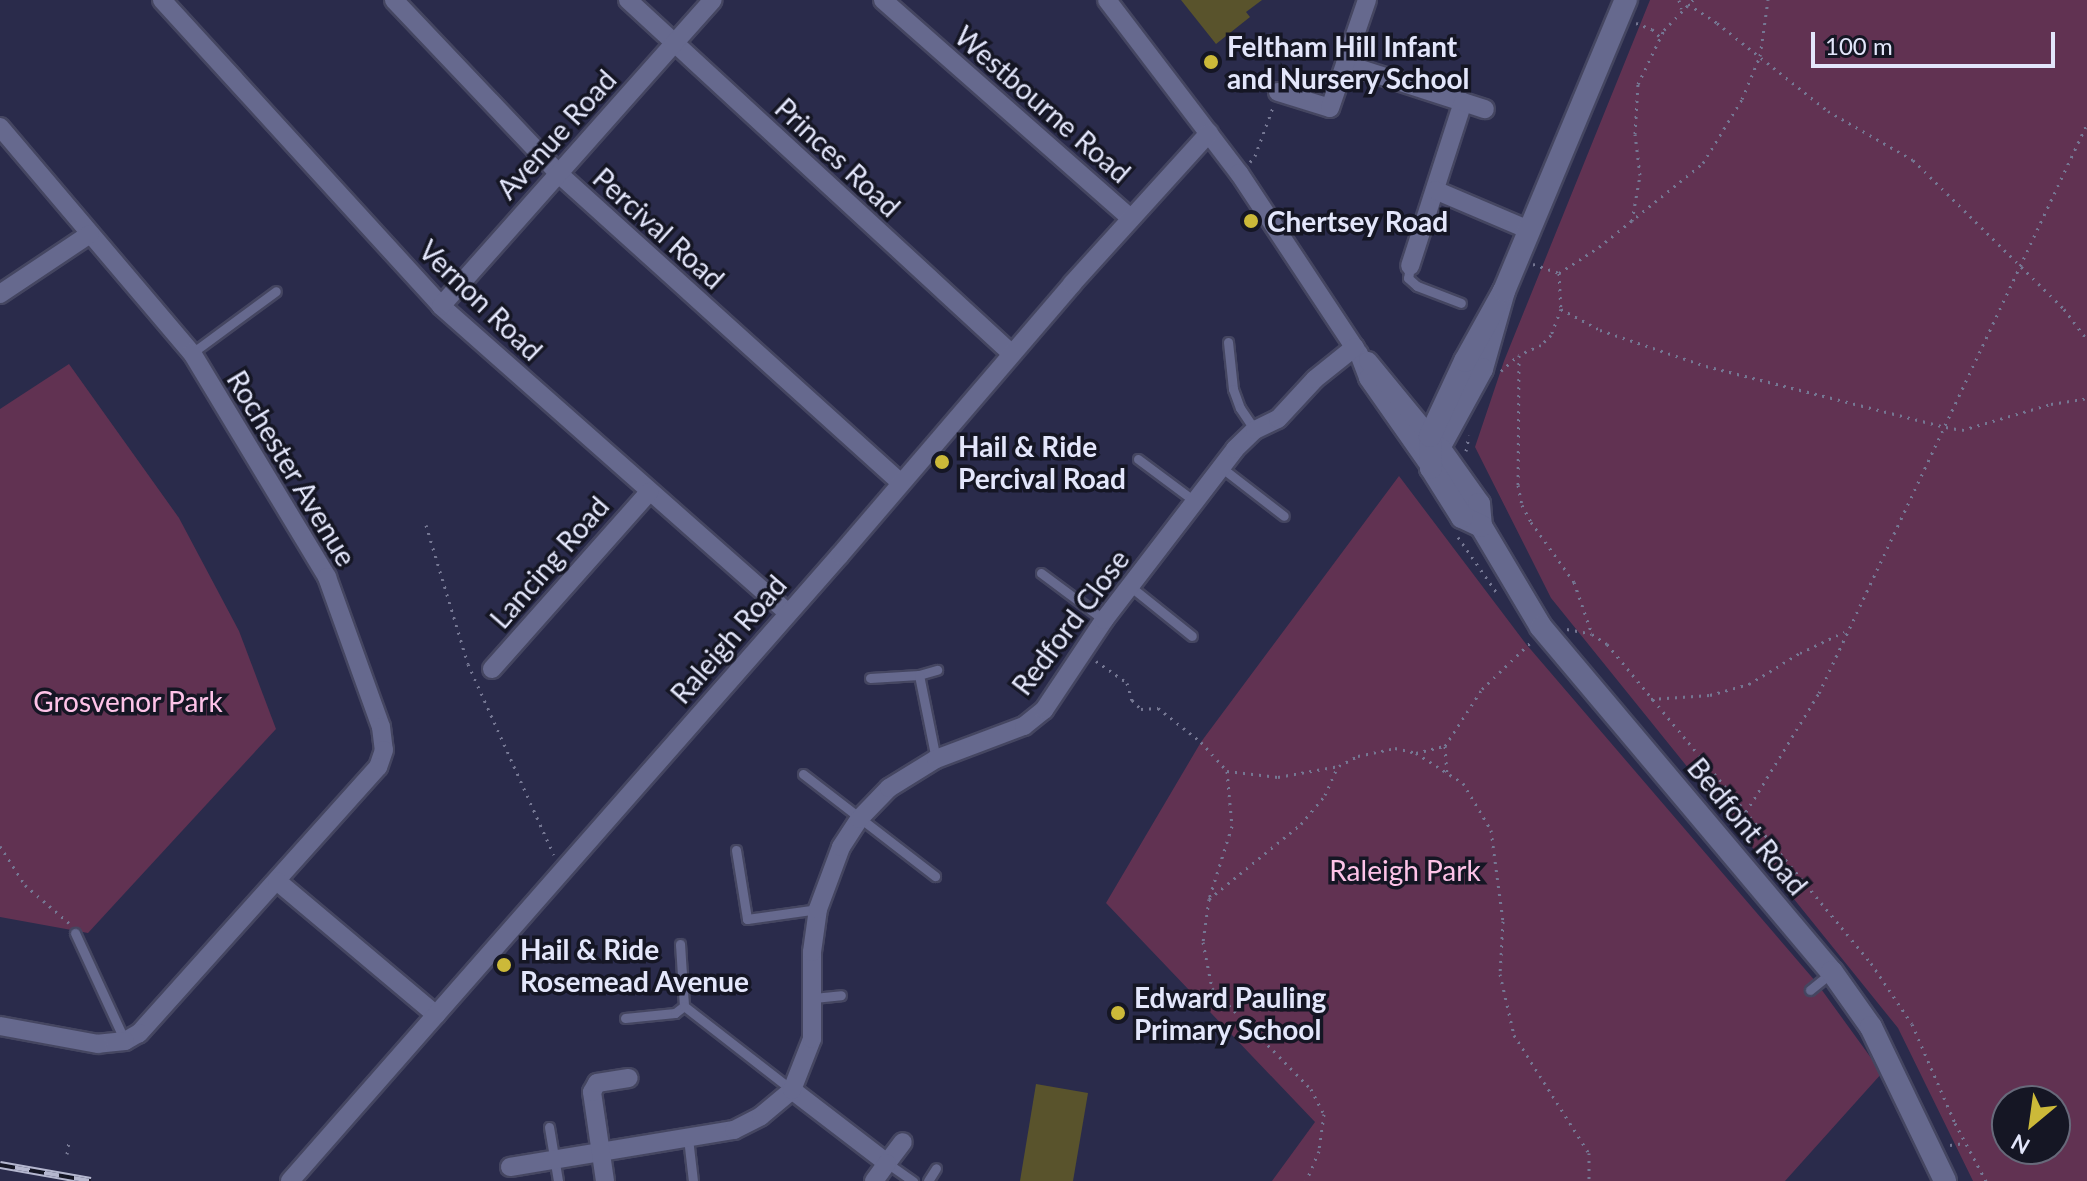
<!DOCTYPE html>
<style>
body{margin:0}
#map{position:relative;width:2087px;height:1181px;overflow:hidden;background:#2a2b4b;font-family:Lato,sans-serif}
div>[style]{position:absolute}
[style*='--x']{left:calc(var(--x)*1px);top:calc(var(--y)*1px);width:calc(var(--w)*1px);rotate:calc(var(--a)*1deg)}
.green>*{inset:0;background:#613252}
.building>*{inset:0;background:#59532c}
.path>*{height:3px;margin-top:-1.5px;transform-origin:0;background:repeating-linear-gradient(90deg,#757793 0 2px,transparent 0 8px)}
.roads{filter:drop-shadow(2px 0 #454661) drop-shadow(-2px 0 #454661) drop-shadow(0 2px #454661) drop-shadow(0 -2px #454661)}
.service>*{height:9px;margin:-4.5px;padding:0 4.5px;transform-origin:4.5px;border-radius:4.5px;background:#66698e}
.minor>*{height:18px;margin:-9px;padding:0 9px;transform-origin:9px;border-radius:9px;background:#66698e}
.tertiary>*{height:22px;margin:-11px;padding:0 11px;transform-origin:11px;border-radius:11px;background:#66698e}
.rail>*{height:8px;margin-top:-4px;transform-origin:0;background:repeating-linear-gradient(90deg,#151624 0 15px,#b5b7cf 0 30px);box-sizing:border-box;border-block:2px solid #b5b7cf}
.dots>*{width:22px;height:22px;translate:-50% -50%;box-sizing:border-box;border:4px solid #151624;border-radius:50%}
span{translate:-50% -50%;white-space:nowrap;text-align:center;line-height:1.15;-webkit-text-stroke:7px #151624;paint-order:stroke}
.poi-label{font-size:28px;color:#e3e6fb;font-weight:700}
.left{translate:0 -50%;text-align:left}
.street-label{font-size:28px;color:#e3e6fb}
.park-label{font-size:28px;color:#fec3e8}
.north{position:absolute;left:1991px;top:1085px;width:80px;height:80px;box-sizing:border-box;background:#151624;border:2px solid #67697a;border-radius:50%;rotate:209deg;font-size:22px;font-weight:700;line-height:32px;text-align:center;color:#e3e6fb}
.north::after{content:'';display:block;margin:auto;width:28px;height:36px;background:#ccb939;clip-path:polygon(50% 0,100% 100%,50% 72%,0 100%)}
.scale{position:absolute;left:1811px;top:32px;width:244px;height:36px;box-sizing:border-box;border:4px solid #e3e6fb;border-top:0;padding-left:10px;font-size:24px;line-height:28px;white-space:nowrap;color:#e3e6fb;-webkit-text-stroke:6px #151624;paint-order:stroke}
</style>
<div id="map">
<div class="green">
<i style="clip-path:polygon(evenodd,1650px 0,2087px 0,2087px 1181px,1973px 1181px,1898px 1028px,1551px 598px,1475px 447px,1504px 361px,1650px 0,2007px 1101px,2055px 1101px,2055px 1149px,2007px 1149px,2007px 1101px)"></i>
<i style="clip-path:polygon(69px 364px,179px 518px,239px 631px,276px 729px,88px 933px,0 917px,0 409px)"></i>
<i style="clip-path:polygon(1399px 476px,1526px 644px,1816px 982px,1882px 1073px,1785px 1181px,1272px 1181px,1315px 1122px,1106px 903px,1201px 742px)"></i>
</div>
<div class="building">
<i style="clip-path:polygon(1181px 0,1262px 0,1246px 12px,1250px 17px,1216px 44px)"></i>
<i style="clip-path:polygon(1036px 1084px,1088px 1093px,1073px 1181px,1020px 1181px)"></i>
</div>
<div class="path">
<i style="--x:1679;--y:0;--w:9;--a:77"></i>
<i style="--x:1688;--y:4;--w:35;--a:33"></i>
<i style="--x:1717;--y:23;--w:142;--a:38.4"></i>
<i style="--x:1828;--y:111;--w:98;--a:30"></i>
<i style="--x:1913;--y:160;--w:212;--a:44.6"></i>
<i style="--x:2064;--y:309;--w:39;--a:53"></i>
<i style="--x:1636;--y:23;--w:17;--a:21"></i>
<i style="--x:1652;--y:29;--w:11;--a:45"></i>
<i style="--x:1250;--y:162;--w:8;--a:-50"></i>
<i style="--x:1255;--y:156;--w:52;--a:-69.8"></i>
<i style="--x:1632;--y:221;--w:47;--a:-80.1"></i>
<i style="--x:1640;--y:175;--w:41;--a:-97"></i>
<i style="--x:1635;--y:134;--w:50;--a:-86.6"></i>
<i style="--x:1638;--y:84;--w:60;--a:-64.3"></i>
<i style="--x:1664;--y:30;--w:42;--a:-46"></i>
<i style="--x:1533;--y:264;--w:28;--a:19"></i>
<i style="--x:1559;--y:273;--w:36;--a:87"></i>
<i style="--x:1561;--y:309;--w:28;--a:111"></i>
<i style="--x:1551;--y:335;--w:14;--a:135"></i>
<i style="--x:1541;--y:345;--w:24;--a:156"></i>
<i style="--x:1519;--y:355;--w:130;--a:90.4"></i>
<i style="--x:1518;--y:485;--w:20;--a:79"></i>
<i style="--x:1522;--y:505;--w:19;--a:62"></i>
<i style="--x:1531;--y:522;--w:74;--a:54.4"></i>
<i style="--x:1574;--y:582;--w:55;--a:70.9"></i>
<i style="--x:1559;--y:273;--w:48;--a:-33"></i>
<i style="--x:1599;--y:247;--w:134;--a:-38.9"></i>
<i style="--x:1703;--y:163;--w:75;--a:-58.6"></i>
<i style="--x:1742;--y:99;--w:47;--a:-67.3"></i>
<i style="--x:1760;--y:56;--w:57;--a:-81.9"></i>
<i style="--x:1561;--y:309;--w:44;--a:28.3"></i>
<i style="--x:1600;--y:330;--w:112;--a:18.8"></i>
<i style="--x:1706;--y:366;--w:248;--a:14.3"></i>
<i style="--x:1946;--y:427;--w:16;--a:11"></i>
<i style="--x:1962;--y:430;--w:93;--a:-16.3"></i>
<i style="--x:2051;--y:404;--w:36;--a:-9"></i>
<i style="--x:1501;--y:371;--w:24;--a:-42"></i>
<i style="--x:1466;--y:451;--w:16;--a:-79"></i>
<i style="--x:426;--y:525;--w:145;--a:73.2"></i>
<i style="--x:468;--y:664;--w:209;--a:65.8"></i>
<i style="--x:1458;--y:537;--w:68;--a:55.1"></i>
<i style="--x:1567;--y:629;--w:25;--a:11"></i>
<i style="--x:1592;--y:634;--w:18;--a:34"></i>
<i style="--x:1607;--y:644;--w:414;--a:50.4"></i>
<i style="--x:1871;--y:963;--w:73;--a:56.1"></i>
<i style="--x:1912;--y:1024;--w:108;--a:66.5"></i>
<i style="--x:1955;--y:1123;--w:66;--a:61.9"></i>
<i style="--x:1096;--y:661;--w:38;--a:35"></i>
<i style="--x:1127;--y:683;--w:18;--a:74"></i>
<i style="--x:1132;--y:700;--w:13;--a:45"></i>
<i style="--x:1141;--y:709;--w:17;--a:-3"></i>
<i style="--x:1158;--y:708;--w:55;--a:38.3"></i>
<i style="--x:1201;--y:742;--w:39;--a:48"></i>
<i style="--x:1227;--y:771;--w:55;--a:84.8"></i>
<i style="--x:1232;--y:826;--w:77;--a:107.5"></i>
<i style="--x:1209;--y:899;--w:43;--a:97.9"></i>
<i style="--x:1203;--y:942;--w:47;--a:78.9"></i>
<i style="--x:1212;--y:988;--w:141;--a:45.6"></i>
<i style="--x:1311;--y:1089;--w:28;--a:63"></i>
<i style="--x:1324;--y:1114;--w:37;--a:98"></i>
<i style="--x:1319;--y:1151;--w:33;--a:113"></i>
<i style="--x:1651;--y:699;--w:59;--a:-3.9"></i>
<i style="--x:1710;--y:695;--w:41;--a:-15.8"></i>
<i style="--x:1749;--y:684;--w:60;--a:-31.3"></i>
<i style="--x:1800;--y:653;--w:49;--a:-25.5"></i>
<i style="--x:1445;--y:746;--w:27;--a:86"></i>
<i style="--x:1416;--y:753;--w:56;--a:32.6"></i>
<i style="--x:1463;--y:783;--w:55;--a:59.2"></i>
<i style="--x:1491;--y:830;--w:92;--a:82.5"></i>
<i style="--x:1503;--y:921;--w:53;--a:93.2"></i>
<i style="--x:1500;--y:974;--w:63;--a:77.1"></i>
<i style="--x:1514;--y:1035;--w:140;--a:57.6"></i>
<i style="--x:1589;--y:1153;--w:28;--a:90"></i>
<i style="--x:1227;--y:771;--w:51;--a:6.7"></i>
<i style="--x:1278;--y:777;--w:62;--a:-10.2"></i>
<i style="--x:1339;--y:766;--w:21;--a:-28"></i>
<i style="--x:1358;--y:756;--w:38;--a:-12"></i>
<i style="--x:1395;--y:748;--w:22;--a:13"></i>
<i style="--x:1416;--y:753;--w:30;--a:-14"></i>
<i style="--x:1445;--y:746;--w:68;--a:-57"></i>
<i style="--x:1482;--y:689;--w:66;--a:-43.8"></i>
<i style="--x:1746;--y:812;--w:140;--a:-58.5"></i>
<i style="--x:1819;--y:693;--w:629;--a:-64.78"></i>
<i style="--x:0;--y:846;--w:46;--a:57.3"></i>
<i style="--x:25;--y:885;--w:58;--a:40.8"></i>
<i style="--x:1209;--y:899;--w:119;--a:-39.2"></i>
<i style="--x:1301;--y:824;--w:38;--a:-50"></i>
<i style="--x:1325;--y:795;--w:32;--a:-66"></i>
<i style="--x:1950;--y:1145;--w:15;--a:-8"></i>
<i style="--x:67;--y:1154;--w:12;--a:-81"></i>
</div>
<div class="roads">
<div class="service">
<i style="--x:1410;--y:266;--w:12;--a:99"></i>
<i style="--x:1408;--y:278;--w:12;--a:42"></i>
<i style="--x:1417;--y:286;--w:47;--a:21.1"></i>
<i style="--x:1228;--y:342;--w:47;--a:83.9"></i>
<i style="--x:1233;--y:389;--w:20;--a:70"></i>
<i style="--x:1240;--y:408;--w:27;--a:56"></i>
<i style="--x:192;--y:353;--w:104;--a:-36.4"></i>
<i style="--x:1138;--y:459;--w:69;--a:36.7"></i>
<i style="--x:1222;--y:468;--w:78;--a:37.7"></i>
<i style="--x:1041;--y:573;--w:79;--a:36.7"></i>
<i style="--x:1131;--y:587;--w:78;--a:38.8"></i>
<i style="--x:919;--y:675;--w:19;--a:-16"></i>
<i style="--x:870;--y:678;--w:49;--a:-3.5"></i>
<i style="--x:919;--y:675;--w:86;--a:78.6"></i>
<i style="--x:803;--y:774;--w:167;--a:37.7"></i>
<i style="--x:736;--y:850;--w:70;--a:80.9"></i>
<i style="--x:747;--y:919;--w:72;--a:-8"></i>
<i style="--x:75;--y:933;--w:119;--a:65.2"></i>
<i style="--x:680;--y:944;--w:62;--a:86.3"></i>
<i style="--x:1810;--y:990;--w:28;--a:-39"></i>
<i style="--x:814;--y:998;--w:27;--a:-6"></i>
<i style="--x:625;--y:1018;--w:50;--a:-5.7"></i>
<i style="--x:675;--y:1013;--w:11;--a:-38"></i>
<i style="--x:684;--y:1006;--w:137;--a:37.9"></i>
<i style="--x:549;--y:1127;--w:55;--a:80.5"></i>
<i style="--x:688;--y:1138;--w:43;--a:83.4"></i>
<i style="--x:887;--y:1163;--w:32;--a:35"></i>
<i style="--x:928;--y:1181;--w:15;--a:-58"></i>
</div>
<div class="minor">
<i style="--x:162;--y:0;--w:414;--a:47.6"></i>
<i style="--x:441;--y:306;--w:463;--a:41.5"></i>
<i style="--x:394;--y:0;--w:240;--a:46.5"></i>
<i style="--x:559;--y:174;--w:461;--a:42.1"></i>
<i style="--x:628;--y:0;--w:522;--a:42.67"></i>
<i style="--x:883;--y:0;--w:329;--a:41.4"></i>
<i style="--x:1107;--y:0;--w:218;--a:52.7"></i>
<i style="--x:1239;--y:173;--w:217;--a:56.5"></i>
<i style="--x:1359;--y:354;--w:26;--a:69"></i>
<i style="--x:1368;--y:378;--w:110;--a:55"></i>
<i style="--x:1345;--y:64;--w:124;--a:17.9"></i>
<i style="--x:1463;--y:102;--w:172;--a:107.9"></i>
<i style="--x:1278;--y:92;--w:54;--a:17.1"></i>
<i style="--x:1330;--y:108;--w:114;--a:-71.1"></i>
<i style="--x:1463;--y:102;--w:23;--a:18"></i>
<i style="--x:0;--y:127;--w:297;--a:49.7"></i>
<i style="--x:192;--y:353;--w:262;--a:58.9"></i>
<i style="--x:327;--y:577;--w:159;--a:70.2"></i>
<i style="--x:381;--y:727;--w:23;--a:83"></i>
<i style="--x:384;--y:750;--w:18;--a:109"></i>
<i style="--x:378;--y:767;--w:358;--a:131.9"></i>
<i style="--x:139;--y:1033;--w:16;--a:150"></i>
<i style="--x:125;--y:1041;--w:27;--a:174"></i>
<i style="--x:98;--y:1044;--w:100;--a:-169.6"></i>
<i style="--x:1435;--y:190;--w:104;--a:23.1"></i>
<i style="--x:0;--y:294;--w:108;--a:-33.7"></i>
<i style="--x:441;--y:306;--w:409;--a:-48.4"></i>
<i style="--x:1368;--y:361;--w:110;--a:50.5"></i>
<i style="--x:492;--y:669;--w:237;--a:-48.4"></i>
<i style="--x:277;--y:881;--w:208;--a:40.1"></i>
<i style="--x:792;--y:1090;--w:120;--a:37.5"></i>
<i style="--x:887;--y:1163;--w:26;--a:-53"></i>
<i style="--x:510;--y:1167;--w:227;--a:-9.4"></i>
<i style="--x:734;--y:1130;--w:30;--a:-27"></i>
<i style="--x:761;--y:1116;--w:40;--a:-40"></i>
<i style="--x:792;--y:1090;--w:55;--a:-68.6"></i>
<i style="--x:812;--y:1039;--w:87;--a:-90"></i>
<i style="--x:812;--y:952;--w:43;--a:-82.1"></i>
<i style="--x:818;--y:909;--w:66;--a:-69.6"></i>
<i style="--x:841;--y:847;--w:33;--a:-57"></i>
<i style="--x:859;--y:819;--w:43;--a:-45.9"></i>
<i style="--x:889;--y:788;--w:55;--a:-31.7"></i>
<i style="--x:936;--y:759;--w:94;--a:-20.6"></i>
<i style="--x:1024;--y:726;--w:26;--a:-39"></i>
<i style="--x:1044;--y:710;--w:108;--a:-56.3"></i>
<i style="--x:1104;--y:620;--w:215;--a:-52.5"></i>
<i style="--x:1235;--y:449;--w:28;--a:-44"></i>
<i style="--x:1255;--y:430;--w:25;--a:-26"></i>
<i style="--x:1278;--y:419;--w:54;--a:-47.2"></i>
<i style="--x:1315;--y:379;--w:51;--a:-38.7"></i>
<i style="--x:290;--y:1181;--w:833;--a:-48.7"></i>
<i style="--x:840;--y:555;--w:357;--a:-49.4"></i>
<i style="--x:1072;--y:284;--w:204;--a:-47.8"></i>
<i style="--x:605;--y:1181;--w:90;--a:-98.3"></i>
<i style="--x:592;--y:1092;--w:10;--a:-61"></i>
<i style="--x:597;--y:1083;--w:32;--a:-9"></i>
<i style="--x:874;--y:1181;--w:22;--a:-54"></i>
</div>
<div class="tertiary">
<i style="--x:1504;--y:291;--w:81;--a:105.8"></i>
<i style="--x:1482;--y:369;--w:90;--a:118.6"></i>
<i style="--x:1439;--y:448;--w:69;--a:54.5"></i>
<i style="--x:1479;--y:504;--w:22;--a:85"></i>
<i style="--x:1481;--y:526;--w:117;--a:59.3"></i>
<i style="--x:1541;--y:627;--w:451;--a:49.9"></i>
<i style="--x:1832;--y:972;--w:67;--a:54.7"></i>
<i style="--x:1871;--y:1027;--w:171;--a:64.3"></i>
<i style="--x:1481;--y:526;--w:21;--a:-155"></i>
<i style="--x:1462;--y:517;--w:58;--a:-122.3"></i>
<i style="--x:1431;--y:468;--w:32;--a:-92"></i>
<i style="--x:1430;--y:436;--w:83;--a:-65"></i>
<i style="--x:1465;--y:361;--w:80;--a:-60.9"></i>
<i style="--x:1504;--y:291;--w:316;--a:-67.3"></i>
</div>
</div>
<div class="rail">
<i style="--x:0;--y:1165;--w:92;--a:10"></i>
</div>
<div class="dots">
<i style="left:1211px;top:62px;background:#ccb939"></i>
<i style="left:1251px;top:221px;background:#ccb939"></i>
<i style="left:942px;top:462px;background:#ccb939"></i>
<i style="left:504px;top:965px;background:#ccb939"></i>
<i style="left:1118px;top:1013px;background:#ccb939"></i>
</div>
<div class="poi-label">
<span class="left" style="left:1227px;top:62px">Feltham Hill Infant<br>and Nursery School</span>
<span class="left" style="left:1267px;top:221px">Chertsey Road</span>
<span class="left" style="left:958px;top:462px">Hail &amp; Ride<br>Percival Road</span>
<span class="left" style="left:520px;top:965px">Hail &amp; Ride<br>Rosemead Avenue</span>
<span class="left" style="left:1134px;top:1013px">Edward Pauling<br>Primary School</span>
</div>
<div class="street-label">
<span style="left:1043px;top:104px;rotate:41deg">Westbourne Road</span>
<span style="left:556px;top:134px;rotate:-48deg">Avenue Road</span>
<span style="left:838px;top:157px;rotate:43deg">Princes Road</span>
<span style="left:659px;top:228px;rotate:42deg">Percival Road</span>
<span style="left:481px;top:300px;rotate:44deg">Vernon Road</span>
<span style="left:292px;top:468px;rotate:59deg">Rochester Avenue</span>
<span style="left:549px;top:562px;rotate:-49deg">Lancing Road</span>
<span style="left:1070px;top:622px;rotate:-53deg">Redford Close</span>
<span style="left:728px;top:639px;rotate:-49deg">Raleigh Road</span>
<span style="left:1748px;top:826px;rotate:50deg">Bedfont Road</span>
</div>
<div class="park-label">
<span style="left:128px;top:701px">Grosvenor Park</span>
<span style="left:1405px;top:870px">Raleigh Park</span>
</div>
<div class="north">N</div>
<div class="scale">100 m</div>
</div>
